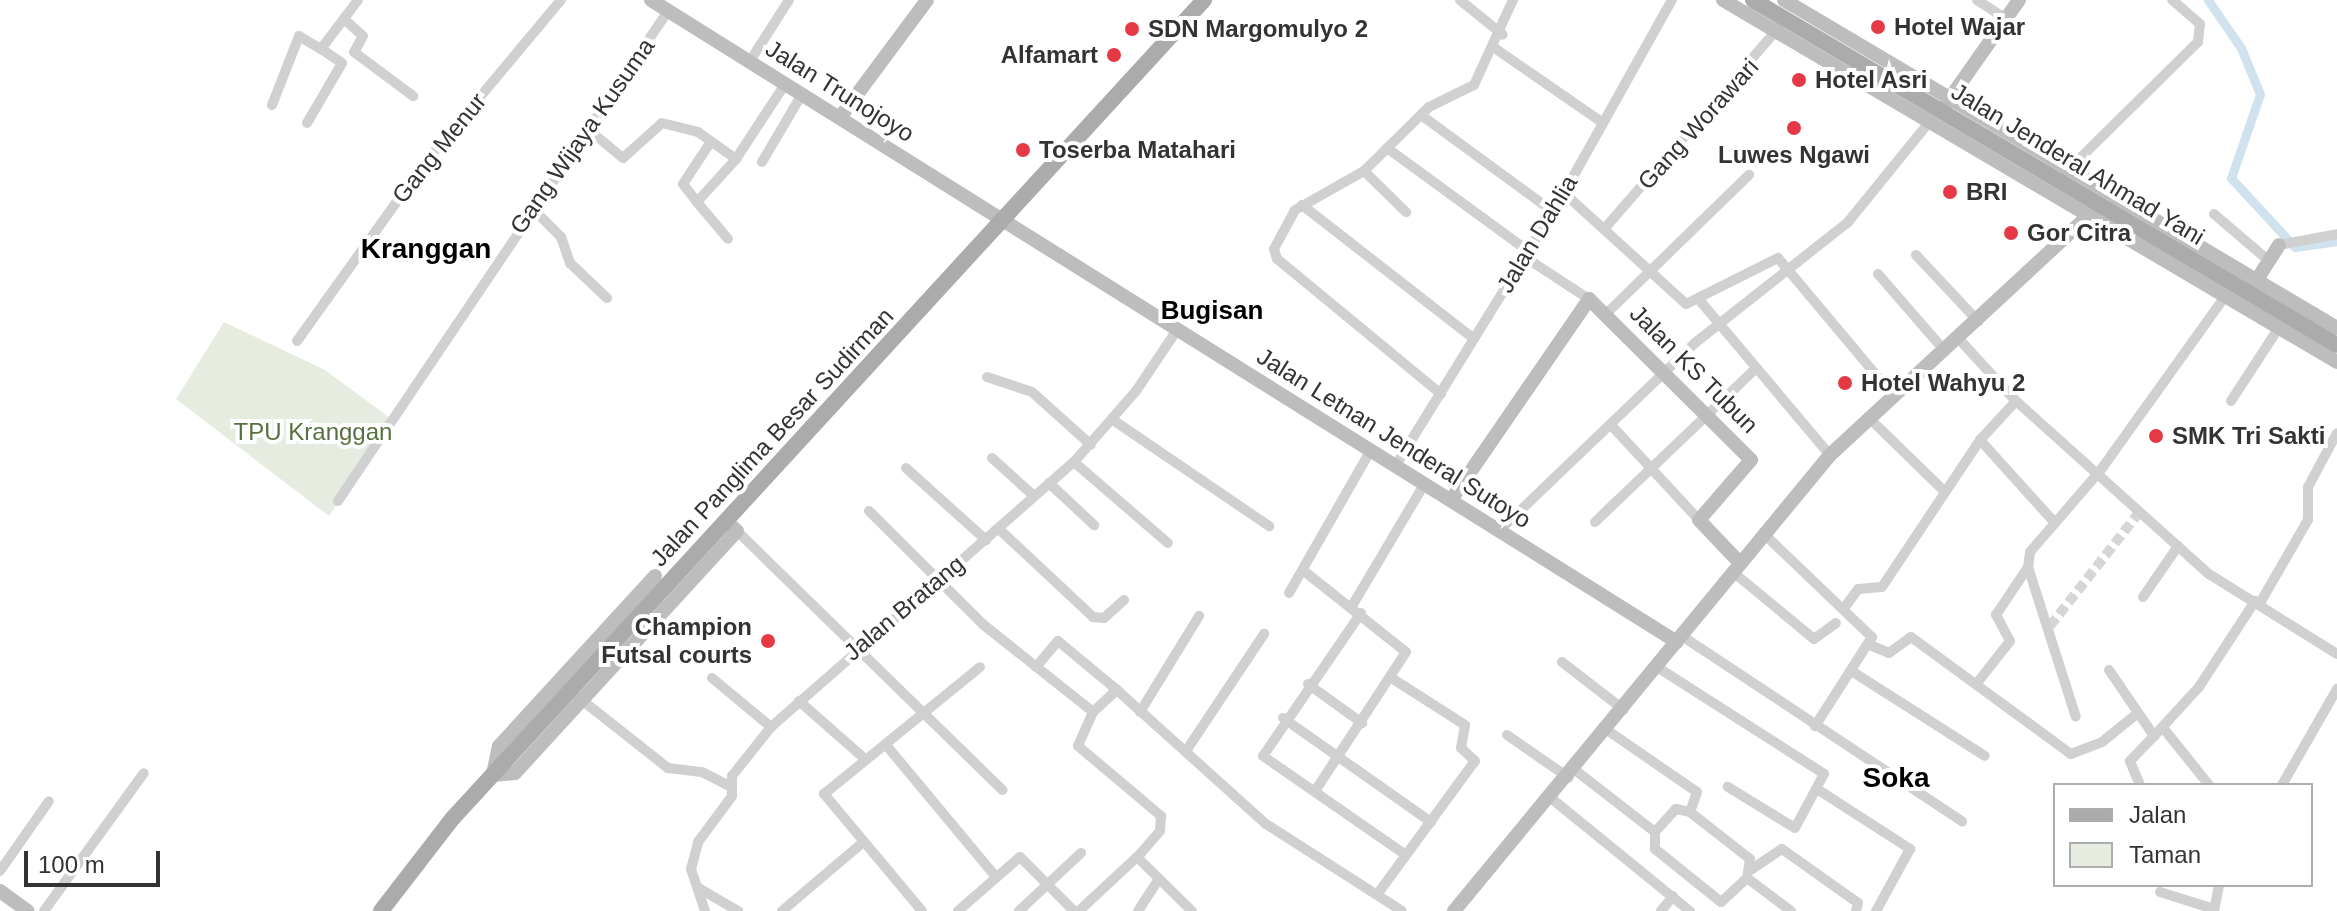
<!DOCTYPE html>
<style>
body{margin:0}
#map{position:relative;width:2337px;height:911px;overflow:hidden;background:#fff;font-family:Arial,sans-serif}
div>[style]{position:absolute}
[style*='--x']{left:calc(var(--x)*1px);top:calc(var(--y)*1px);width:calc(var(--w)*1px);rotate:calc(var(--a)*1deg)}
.green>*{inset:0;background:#e6ecdf}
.canal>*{height:9px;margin:-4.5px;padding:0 4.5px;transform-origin:4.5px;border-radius:4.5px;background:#cfe2ee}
.street-tunnel>*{height:10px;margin-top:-5px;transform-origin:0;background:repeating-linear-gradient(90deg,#d6d6d6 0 10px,transparent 0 15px)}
.street>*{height:10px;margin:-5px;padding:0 5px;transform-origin:5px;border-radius:5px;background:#d0d0d0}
.secondary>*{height:14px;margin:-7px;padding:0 7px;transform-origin:7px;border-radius:7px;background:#bdbdbd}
.primary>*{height:16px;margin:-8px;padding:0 8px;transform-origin:8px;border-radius:8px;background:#ababab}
.dots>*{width:22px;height:22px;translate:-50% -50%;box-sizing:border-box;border:4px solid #fff;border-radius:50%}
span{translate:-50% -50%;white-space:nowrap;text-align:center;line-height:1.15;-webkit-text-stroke:8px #fff;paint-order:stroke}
.poi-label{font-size:24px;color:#333;font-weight:700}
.left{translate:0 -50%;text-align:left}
.right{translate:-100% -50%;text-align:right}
.street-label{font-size:24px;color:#333}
.park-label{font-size:24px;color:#56703f}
.neighbourhood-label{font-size:26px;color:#000;font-weight:700}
.quarter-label{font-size:28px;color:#000;font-weight:700}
.legend{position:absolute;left:2053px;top:783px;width:260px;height:104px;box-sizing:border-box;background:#fff;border:2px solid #adadad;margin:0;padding:10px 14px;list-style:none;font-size:24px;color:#333}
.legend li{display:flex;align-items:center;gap:16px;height:40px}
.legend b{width:40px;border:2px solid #adadad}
.scale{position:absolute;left:24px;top:851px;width:136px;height:36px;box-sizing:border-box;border:4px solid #333;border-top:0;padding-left:10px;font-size:24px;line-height:28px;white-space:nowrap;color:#333;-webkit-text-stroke:6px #fff;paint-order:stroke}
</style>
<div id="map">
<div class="green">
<i style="clip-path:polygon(224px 322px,325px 370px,390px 418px,329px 516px,176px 399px)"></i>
</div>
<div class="canal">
<i style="--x:2208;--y:0;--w:58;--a:55.5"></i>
<i style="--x:2241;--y:48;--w:50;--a:67.6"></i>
<i style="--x:2260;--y:94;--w:89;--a:109"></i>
<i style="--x:2231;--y:178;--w:94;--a:47.2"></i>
<i style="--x:2295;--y:247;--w:42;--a:-8.1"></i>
</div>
<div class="street-tunnel">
<i style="--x:2050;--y:626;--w:147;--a:-51.9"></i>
</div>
<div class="street">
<i style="--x:1460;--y:0;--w:55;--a:39.1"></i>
<i style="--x:1977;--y:0;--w:33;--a:33"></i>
<i style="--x:344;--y:19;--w:25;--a:42"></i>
<i style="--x:363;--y:36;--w:18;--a:119"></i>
<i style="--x:354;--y:52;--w:74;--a:36.7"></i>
<i style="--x:1496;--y:49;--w:126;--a:34.7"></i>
<i style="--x:750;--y:61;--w:72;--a:-57.4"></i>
<i style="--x:272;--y:105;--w:74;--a:-68.6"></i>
<i style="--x:299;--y:36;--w:26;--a:31"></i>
<i style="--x:321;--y:49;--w:61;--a:-52.9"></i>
<i style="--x:1421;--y:115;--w:162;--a:36.2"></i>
<i style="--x:307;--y:123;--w:69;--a:-59.7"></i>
<i style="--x:342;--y:63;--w:25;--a:-146"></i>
<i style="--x:589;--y:130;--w:44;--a:39.5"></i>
<i style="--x:623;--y:158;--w:52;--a:-41.9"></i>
<i style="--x:662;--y:123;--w:37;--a:14"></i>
<i style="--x:698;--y:132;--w:47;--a:35.4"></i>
<i style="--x:736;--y:159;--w:90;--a:-56.8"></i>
<i style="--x:710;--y:143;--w:49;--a:123.4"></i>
<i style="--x:683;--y:184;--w:23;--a:52"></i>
<i style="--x:697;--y:202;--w:58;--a:-47.8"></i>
<i style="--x:1387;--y:148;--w:175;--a:36.1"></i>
<i style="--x:762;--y:162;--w:79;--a:-59.5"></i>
<i style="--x:1364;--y:171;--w:59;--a:44.3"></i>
<i style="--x:2066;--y:172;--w:185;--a:-44.6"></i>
<i style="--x:2198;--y:42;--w:18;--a:-84"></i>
<i style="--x:2200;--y:24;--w:37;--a:-139"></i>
<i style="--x:1564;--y:193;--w:165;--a:42.3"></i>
<i style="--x:1686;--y:304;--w:103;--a:-26.6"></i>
<i style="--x:1778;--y:258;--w:177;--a:50"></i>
<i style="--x:697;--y:202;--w:48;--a:50"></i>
<i style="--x:1302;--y:205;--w:218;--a:37.9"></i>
<i style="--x:532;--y:208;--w:41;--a:45"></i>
<i style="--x:561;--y:237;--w:28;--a:71"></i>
<i style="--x:570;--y:263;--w:51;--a:43.4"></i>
<i style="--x:2214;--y:214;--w:72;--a:40.5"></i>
<i style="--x:1606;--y:227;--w:266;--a:-49.1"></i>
<i style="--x:2279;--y:245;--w:59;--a:-10.7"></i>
<i style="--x:1916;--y:255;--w:91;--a:46.8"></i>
<i style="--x:1523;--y:256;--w:79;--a:33.1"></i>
<i style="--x:1878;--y:274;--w:101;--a:49"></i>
<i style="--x:1701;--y:302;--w:200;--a:49.9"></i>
<i style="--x:1608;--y:312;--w:197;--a:-44.2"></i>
<i style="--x:1958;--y:338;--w:86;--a:47.4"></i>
<i style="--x:2016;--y:401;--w:259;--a:41.9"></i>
<i style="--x:2209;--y:574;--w:151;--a:32"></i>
<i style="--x:297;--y:341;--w:216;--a:-54.4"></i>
<i style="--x:423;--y:165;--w:215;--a:-50.1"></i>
<i style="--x:987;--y:377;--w:47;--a:18.4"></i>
<i style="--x:1032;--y:392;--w:79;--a:41.9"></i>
<i style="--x:1441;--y:394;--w:212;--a:-140.5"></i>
<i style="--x:1277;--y:259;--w:10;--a:-107"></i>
<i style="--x:1274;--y:249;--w:44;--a:-61.7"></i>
<i style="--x:1295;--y:210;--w:79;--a:-29.5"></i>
<i style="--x:1364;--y:171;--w:91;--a:-44.6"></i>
<i style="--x:1429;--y:107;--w:50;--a:-26.1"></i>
<i style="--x:1474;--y:85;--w:94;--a:-65.4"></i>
<i style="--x:2231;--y:401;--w:86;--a:-56.9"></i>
<i style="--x:1868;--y:417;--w:106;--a:44.2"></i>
<i style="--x:1113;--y:420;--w:189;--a:34.2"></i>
<i style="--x:1611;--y:425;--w:129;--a:47.2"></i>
<i style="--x:1980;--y:440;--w:110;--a:47.9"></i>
<i style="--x:992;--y:458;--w:57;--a:42.1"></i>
<i style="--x:1074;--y:462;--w:124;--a:40.8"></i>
<i style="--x:1396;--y:465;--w:320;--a:-58.3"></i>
<i style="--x:1564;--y:193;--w:221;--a:-60.8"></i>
<i style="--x:906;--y:468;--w:108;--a:42"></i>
<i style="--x:1049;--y:483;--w:62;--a:43"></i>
<i style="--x:338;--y:501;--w:591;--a:-56.04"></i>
<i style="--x:869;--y:511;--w:163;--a:44.8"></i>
<i style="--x:985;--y:626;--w:138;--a:38.5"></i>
<i style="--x:1093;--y:712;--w:33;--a:-43"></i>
<i style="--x:1117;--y:690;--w:200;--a:42"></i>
<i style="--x:1266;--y:824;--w:161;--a:32.6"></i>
<i style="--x:1595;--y:522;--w:221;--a:-43.7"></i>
<i style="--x:999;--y:529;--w:129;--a:43.1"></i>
<i style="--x:1093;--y:617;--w:11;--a:5"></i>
<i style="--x:1104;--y:618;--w:27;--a:-42"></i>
<i style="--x:1500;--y:530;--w:270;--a:-43.8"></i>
<i style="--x:1695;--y:343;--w:195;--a:-38.3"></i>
<i style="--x:1848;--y:222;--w:130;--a:-50.9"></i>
<i style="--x:737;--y:531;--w:371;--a:44.3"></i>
<i style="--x:1763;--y:533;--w:151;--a:43.7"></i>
<i style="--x:1872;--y:637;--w:106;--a:122.6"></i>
<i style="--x:2028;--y:567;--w:157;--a:72.3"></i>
<i style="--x:1304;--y:571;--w:130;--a:38.5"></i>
<i style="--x:1406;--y:652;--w:166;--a:123.2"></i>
<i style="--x:1733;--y:572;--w:105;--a:39.6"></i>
<i style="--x:1814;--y:639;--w:27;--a:-36"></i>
<i style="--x:1289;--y:593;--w:165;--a:-60.2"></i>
<i style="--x:2143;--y:597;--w:62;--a:-55.5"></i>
<i style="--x:2260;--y:603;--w:96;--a:-60"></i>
<i style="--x:2308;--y:520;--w:33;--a:-90"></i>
<i style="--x:2308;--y:487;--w:61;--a:-61.8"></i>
<i style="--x:1352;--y:606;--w:143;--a:-59.3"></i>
<i style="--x:1845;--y:607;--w:22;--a:-54"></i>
<i style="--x:1858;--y:589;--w:24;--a:-5"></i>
<i style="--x:1882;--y:587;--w:177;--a:-56.3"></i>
<i style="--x:1980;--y:440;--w:53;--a:-47.3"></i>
<i style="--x:1361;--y:613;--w:173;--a:124.4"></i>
<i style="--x:1263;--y:756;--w:174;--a:34.7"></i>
<i style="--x:1682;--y:636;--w:336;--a:33.5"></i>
<i style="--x:1872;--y:646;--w:18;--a:22"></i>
<i style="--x:1889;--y:653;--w:27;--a:-36"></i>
<i style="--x:1911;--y:637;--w:198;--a:36.2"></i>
<i style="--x:2071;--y:754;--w:33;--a:-21"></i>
<i style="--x:2102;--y:742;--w:46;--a:-38.9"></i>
<i style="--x:1562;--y:662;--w:78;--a:37.7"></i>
<i style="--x:1036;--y:667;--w:34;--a:-50"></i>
<i style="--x:1058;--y:641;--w:77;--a:39.7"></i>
<i style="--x:1657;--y:667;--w:198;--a:32.6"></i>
<i style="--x:1824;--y:774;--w:61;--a:118.2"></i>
<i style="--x:1795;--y:828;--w:79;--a:-148.5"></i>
<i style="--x:2109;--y:670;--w:80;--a:55.7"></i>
<i style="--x:2154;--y:736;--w:67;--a:-47.4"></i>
<i style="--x:2199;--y:687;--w:103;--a:-56.9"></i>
<i style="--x:1853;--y:672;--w:156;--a:32.5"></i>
<i style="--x:712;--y:678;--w:77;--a:39.7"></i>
<i style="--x:1977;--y:683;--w:53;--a:-51.8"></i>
<i style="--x:2010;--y:641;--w:30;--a:-118"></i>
<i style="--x:1996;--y:615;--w:58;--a:-56.3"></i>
<i style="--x:2028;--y:567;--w:15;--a:-82"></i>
<i style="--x:2030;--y:552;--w:107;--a:-49.2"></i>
<i style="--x:2100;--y:471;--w:213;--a:-54.4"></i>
<i style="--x:1308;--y:684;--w:67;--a:35.8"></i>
<i style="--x:578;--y:697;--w:115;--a:38.3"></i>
<i style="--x:668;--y:768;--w:34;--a:7"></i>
<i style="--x:702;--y:772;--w:33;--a:27"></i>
<i style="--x:799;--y:701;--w:89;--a:41.4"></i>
<i style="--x:1093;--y:712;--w:37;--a:114"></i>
<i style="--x:1078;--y:746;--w:109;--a:40.1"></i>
<i style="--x:1161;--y:816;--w:15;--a:94"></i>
<i style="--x:1160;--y:831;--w:35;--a:131"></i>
<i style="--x:1140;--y:712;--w:113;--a:-58.4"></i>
<i style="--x:1283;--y:718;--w:181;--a:35.1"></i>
<i style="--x:2164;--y:729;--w:72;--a:51.2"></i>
<i style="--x:1607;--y:730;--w:109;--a:34.6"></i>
<i style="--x:1697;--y:792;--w:21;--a:109"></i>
<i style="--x:1507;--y:735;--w:75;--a:34.7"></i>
<i style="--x:886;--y:745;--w:170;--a:50.2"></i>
<i style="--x:1186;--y:751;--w:141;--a:-56.3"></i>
<i style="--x:1575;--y:770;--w:101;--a:37.8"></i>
<i style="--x:2140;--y:785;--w:26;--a:-113"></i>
<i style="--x:2130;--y:761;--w:35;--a:-46"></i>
<i style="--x:2282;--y:785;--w:111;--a:-60.2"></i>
<i style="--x:1817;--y:789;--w:111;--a:32.8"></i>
<i style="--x:1910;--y:849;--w:71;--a:118.7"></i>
<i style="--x:1552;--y:799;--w:178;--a:39.1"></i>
<i style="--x:1752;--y:869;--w:36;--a:-34"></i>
<i style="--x:1782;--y:849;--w:93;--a:35.4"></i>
<i style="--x:1858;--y:903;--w:8;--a:104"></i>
<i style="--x:0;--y:871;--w:85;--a:-55"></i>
<i style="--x:1747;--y:878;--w:35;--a:137"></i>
<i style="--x:1721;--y:902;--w:85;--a:-141.2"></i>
<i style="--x:1655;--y:849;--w:17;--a:-90"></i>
<i style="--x:1655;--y:832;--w:31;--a:-48"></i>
<i style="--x:1676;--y:809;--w:14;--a:12"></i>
<i style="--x:1690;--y:812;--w:76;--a:38.1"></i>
<i style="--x:1750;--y:859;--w:19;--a:99"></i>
<i style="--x:1747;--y:878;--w:55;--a:36.9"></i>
<i style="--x:697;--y:887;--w:48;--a:30.3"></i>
<i style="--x:1379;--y:892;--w:162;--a:-53.8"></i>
<i style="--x:1475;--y:761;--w:19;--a:-137"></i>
<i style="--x:1461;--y:748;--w:23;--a:-80"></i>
<i style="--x:1465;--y:725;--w:85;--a:-147.4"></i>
<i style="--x:2160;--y:892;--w:57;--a:17.5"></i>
<i style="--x:44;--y:911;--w:170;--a:-54.1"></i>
<i style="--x:705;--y:911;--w:44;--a:-108.4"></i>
<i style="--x:691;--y:869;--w:28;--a:-75"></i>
<i style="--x:698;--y:842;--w:57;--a:-53.5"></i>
<i style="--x:732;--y:796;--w:20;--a:-90"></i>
<i style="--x:732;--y:776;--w:63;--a:-51.5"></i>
<i style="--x:771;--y:727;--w:403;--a:-41.2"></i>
<i style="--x:1074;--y:462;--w:94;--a:-48.9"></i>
<i style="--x:1136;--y:391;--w:73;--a:-56.1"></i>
<i style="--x:782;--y:911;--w:104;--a:-40.3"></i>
<i style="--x:922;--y:911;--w:153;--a:-129.9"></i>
<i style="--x:824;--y:794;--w:201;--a:-39.1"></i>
<i style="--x:958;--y:911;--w:82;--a:-41.1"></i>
<i style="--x:1020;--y:857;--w:76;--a:45"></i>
<i style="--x:1019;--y:911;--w:85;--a:-43.1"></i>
<i style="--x:1079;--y:911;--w:79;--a:-43"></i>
<i style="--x:1137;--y:857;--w:77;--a:44.5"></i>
<i style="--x:1138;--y:911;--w:35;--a:-57"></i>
<i style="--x:1661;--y:911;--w:19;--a:-51"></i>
<i style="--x:2214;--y:911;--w:26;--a:-79"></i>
</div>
<div class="secondary">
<i style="--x:651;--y:0;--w:1210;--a:32.04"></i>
<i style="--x:1723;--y:0;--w:713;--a:30.52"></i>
<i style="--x:1784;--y:0;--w:643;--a:30.67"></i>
<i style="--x:1946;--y:104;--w:127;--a:-54.9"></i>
<i style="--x:841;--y:116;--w:144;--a:-53.4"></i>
<i style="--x:2251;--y:289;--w:52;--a:-57.5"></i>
<i style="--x:1451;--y:500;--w:244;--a:-55.5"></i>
<i style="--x:1589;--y:299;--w:228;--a:44.8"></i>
<i style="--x:1751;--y:460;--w:79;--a:130.9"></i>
<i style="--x:1699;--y:520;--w:59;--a:46.4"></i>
<i style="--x:655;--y:576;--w:231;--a:132.5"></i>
<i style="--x:499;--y:746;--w:30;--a:102"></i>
<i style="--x:493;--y:775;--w:22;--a:-5"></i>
<i style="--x:515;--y:773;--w:99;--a:-47.5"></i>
<i style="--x:582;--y:700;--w:229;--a:-47.5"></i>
<i style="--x:737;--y:531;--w:15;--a:-138"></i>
<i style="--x:0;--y:891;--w:34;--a:36"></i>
<i style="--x:1454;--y:911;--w:591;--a:-50.49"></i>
<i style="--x:1830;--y:455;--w:368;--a:-42.8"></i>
</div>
<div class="primary">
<i style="--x:1753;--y:0;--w:678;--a:30.57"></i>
<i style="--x:381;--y:911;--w:116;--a:-52.3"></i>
<i style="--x:452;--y:819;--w:1112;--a:-47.44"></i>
</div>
<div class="dots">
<i style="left:1878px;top:27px;background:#e63946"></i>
<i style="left:1132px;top:29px;background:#e63946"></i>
<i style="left:1114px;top:55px;background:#e63946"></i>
<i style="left:1799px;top:80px;background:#e63946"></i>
<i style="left:1794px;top:128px;background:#e63946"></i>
<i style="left:1023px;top:150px;background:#e63946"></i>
<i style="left:1950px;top:192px;background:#e63946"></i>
<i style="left:2011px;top:233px;background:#e63946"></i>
<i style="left:1845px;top:383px;background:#e63946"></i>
<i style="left:2156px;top:436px;background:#e63946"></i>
<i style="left:768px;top:641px;background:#e63946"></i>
</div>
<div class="poi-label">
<span class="left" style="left:1894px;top:27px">Hotel Wajar</span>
<span class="left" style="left:1148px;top:29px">SDN Margomulyo 2</span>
<span class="right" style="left:1098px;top:55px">Alfamart</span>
<span class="left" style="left:1815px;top:80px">Hotel Asri</span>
<span class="left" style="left:1039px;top:150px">Toserba Matahari</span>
<span style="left:1794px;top:155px">Luwes Ngawi</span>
<span class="left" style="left:1966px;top:192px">BRI</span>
<span class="left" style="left:2027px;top:233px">Gor Citra</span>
<span class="left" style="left:1861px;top:383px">Hotel Wahyu 2</span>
<span class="left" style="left:2172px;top:436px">SMK Tri Sakti</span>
<span class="right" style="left:752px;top:641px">Champion<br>Futsal courts</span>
</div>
<div class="street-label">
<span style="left:840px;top:91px;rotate:32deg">Jalan Trunojoyo</span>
<span style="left:1698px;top:124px;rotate:-48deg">Gang Worawari</span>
<span style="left:582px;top:136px;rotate:-55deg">Gang Wijaya Kusuma</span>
<span style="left:439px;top:148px;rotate:-51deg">Gang Menur</span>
<span style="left:2078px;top:164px;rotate:31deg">Jalan Jenderal Ahmad Yani</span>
<span style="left:1537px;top:234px;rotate:-59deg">Jalan Dahlia</span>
<span style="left:1694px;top:369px;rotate:45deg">Jalan KS Tubun</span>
<span style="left:772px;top:437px;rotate:-47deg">Jalan Panglima Besar Sudirman</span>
<span style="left:1394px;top:438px;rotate:32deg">Jalan Letnan Jenderal Sutoyo</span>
<span style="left:904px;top:608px;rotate:-40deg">Jalan Bratang</span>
</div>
<div class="park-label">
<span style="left:313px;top:432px">TPU Kranggan</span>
</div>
<div class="neighbourhood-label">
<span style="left:1212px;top:311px">Bugisan</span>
</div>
<div class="quarter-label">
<span style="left:426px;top:249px">Kranggan</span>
<span style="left:1896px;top:778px">Soka</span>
</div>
<ul class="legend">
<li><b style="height:10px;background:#ababab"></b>Jalan</li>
<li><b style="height:22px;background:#e6ecdf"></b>Taman</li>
</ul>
<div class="scale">100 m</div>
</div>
